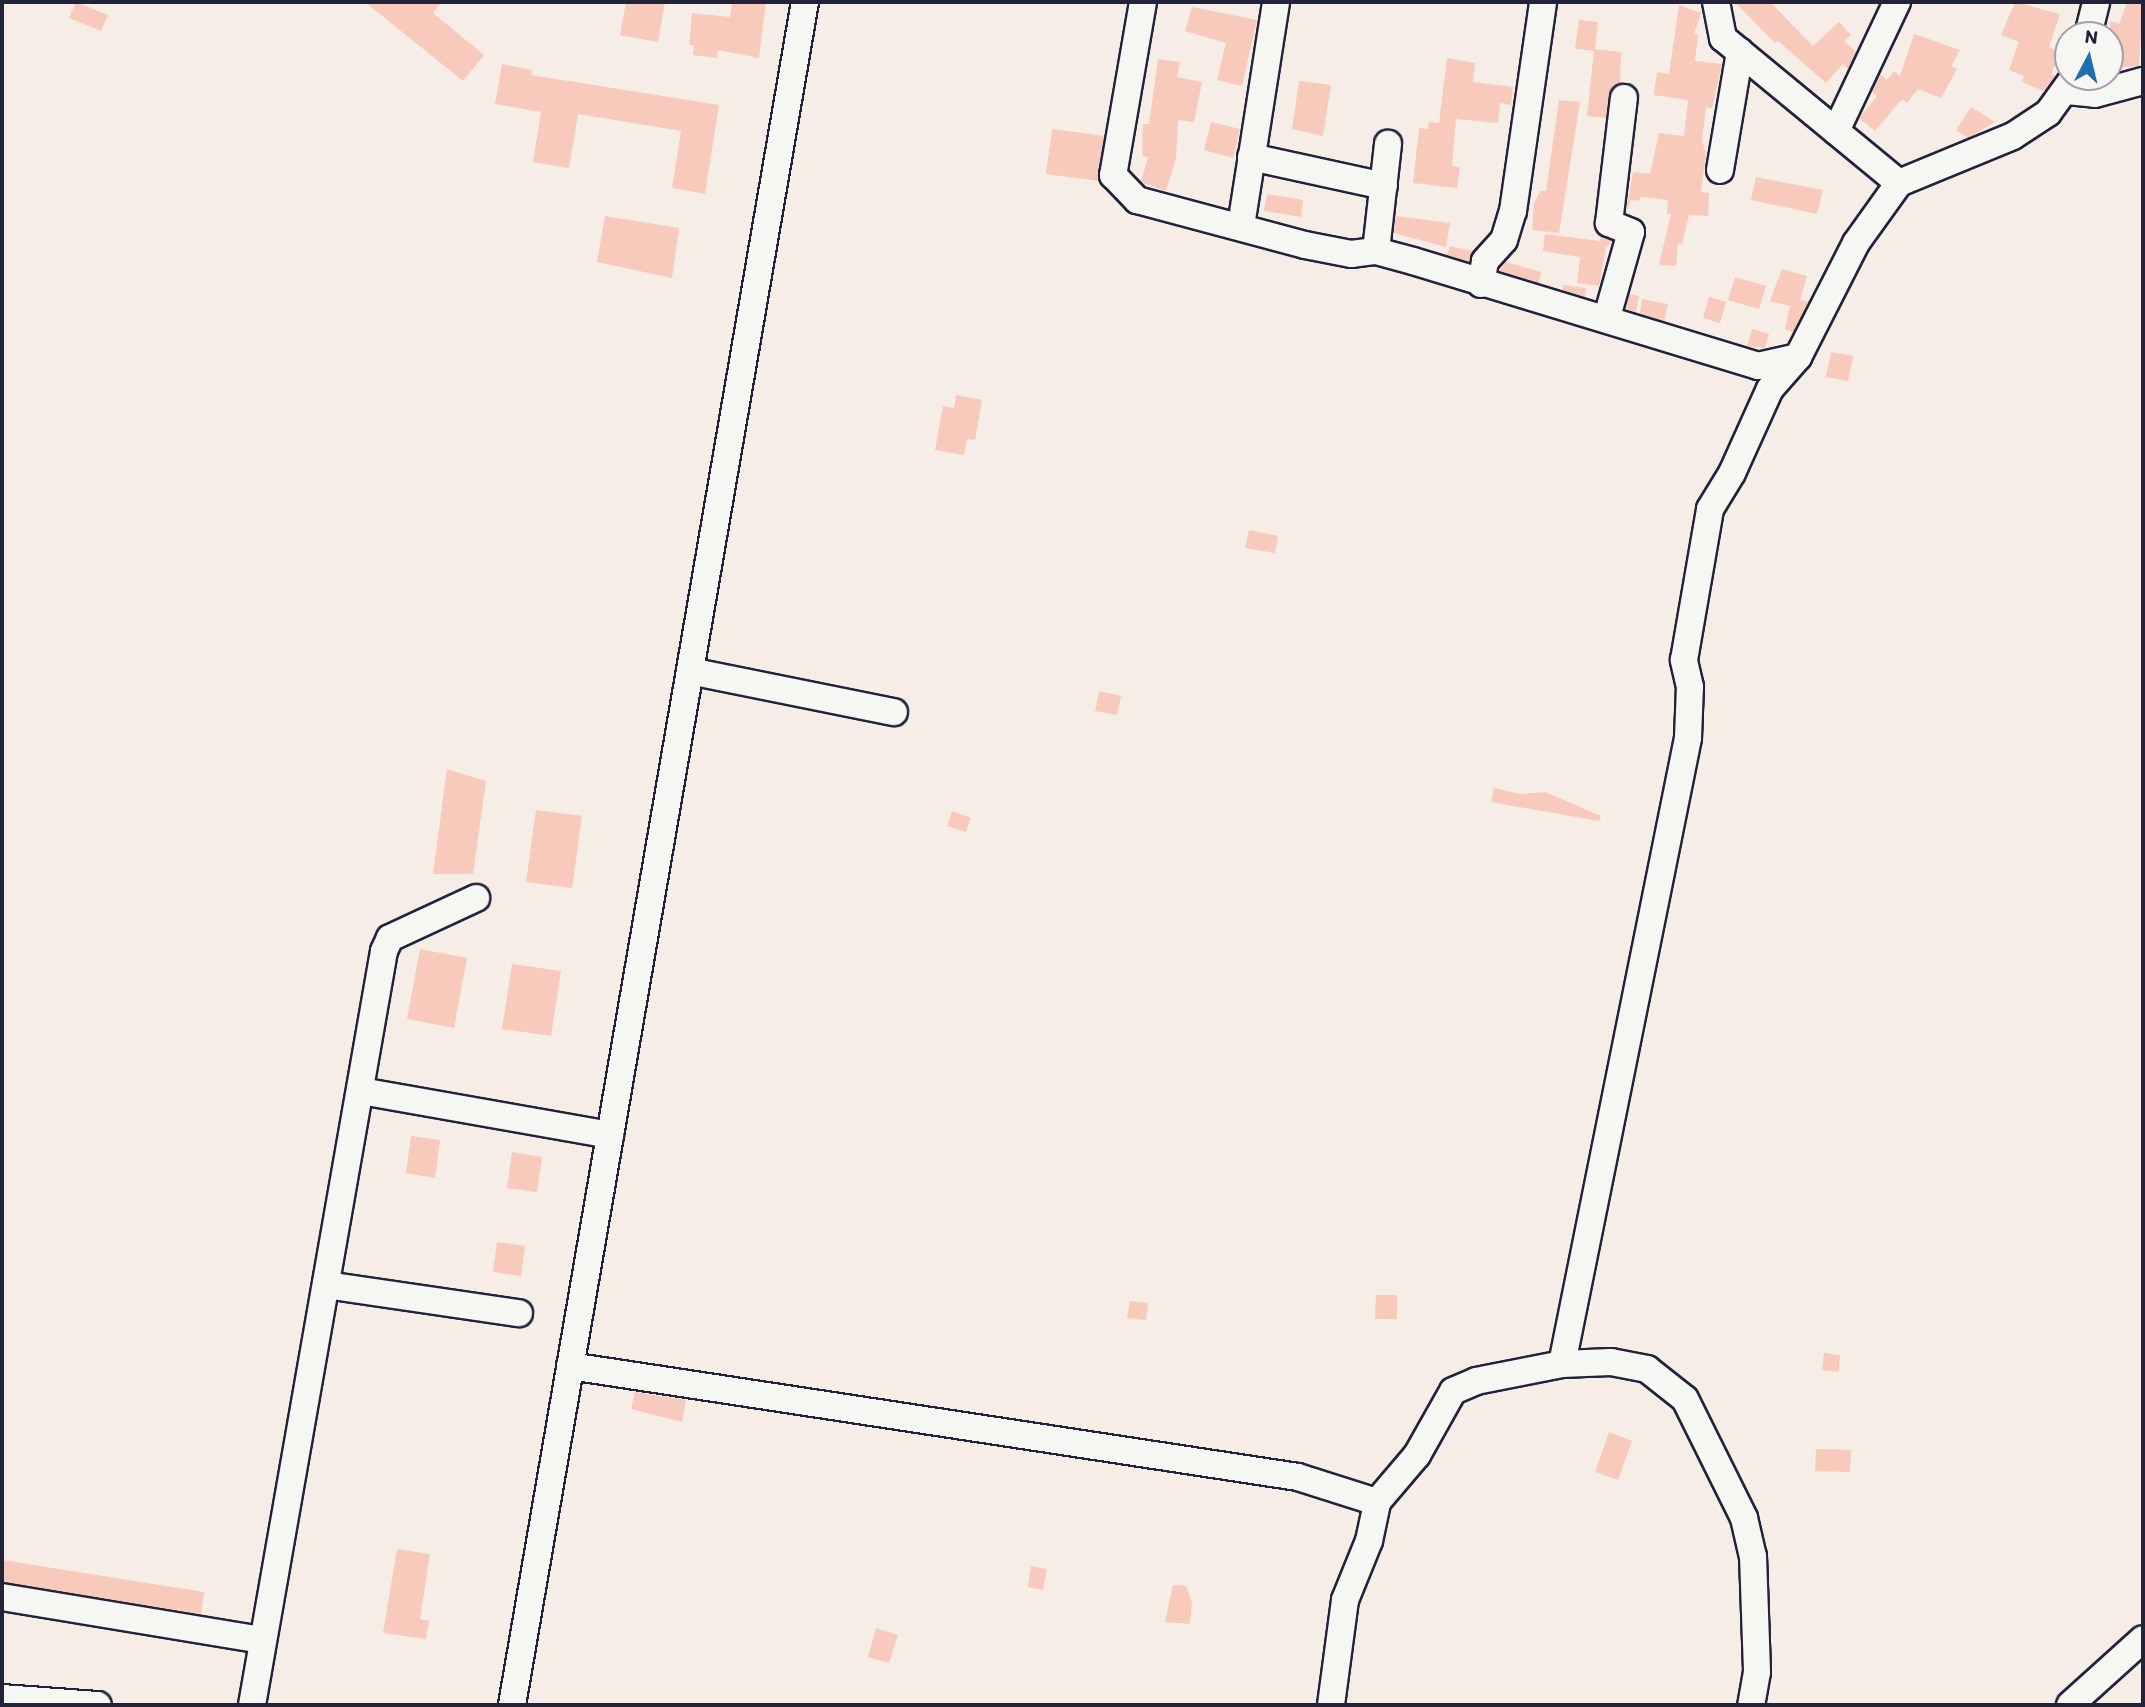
<!DOCTYPE html>
<style>
body{margin:0}
#map{position:relative;width:2145px;height:1707px;overflow:hidden;background:#f6ede7;font-family:Itim,sans-serif}
div>[style]{position:absolute}
[style*='--x']{left:calc(var(--x)*1px);top:calc(var(--y)*1px);width:calc(var(--w)*1px);rotate:calc(var(--a)*1deg)}
.building>*{inset:0;background:#f7cabb}
.roads{filter:drop-shadow(2px 0 #22223b) drop-shadow(-2px 0 #22223b) drop-shadow(0 2px #22223b) drop-shadow(0 -2px #22223b)}
.minor>*{height:26px;margin:-13px;padding:0 13px;transform-origin:13px;border-radius:13px;background:#f6f6f2}
span{translate:-50% -50%;white-space:nowrap;text-align:center;line-height:1.15;-webkit-text-stroke:6px #f6f6f2;paint-order:stroke}
.frame{position:absolute;inset:0;border:4px solid #22223b;pointer-events:none}
.north{position:absolute;left:2054px;top:21px;width:70px;height:70px;box-sizing:border-box;background:#f6f6f2;border:2px solid #a1a1a9;border-radius:50%;rotate:7deg;font-size:19px;font-weight:700;line-height:28px;text-align:center;color:#22223b}
.north::after{content:'';display:block;margin:auto;width:24px;height:32px;background:#1f6fb2;clip-path:polygon(50% 0,100% 100%,50% 72%,0 100%)}
</style>
<div id="map">
<div class="building">
<i style="clip-path:polygon(76px 2px,108px 15px,101px 31px,69px 18px)"></i>
<i style="clip-path:polygon(365px 2px,442px 2px,433px 13px,484px 55px,463px 81px)"></i>
<i style="clip-path:polygon(626px 2px,665px 2px,658px 42px,620px 35px)"></i>
<i style="clip-path:polygon(732px 2px,766px 2px,759px 58px,718px 50px,717px 58px,693px 55px,694px 45px,689px 45px,692px 13px,730px 17px)"></i>
<i style="clip-path:polygon(1735px 2px,1770px 2px,1813px 46px,1839px 22px,1851px 35px,1844px 41px,1856px 52px,1848px 69px,1843px 64px,1826px 83px,1778px 41px,1775px 43px)"></i>
<i style="clip-path:polygon(2015px 2px,2060px 14px,2049px 47px,2061px 52px,2051px 74px,2055px 76px,2044px 91px,2022px 82px,2024px 76px,2009px 70px,2019px 42px,2001px 35px)"></i>
<i style="clip-path:polygon(2127px 2px,2143px 2px,2139px 66px,2110px 68px,2110px 21px,2119px 24px)"></i>
<i style="clip-path:polygon(1679px 5px,1701px 13px,1694px 34px,1698px 35px,1695px 61px,1722px 64px,1712px 108px,1706px 107px,1702px 140px,1706px 154px,1701px 192px,1709px 193px,1708px 216px,1689px 215px,1682px 244px,1678px 243px,1676px 266px,1659px 265px,1671px 214px,1667px 214px,1668px 200px,1640px 197px,1639px 201px,1631px 200px,1626px 213px,1633px 172px,1650px 174px,1659px 133px,1684px 136px,1688px 100px,1654px 95px,1657px 72px,1669px 74px)"></i>
<i style="clip-path:polygon(1192px 7px,1257px 20px,1242px 86px,1217px 80px,1226px 43px,1185px 31px)"></i>
<i style="clip-path:polygon(1579px 20px,1598px 22px,1595px 49px,1621px 52px,1620px 83px,1611px 89px,1606px 118px,1587px 116px,1594px 51px,1575px 49px)"></i>
<i style="clip-path:polygon(1914px 34px,1960px 50px,1951px 66px,1957px 69px,1941px 98px,1918px 89px,1907px 103px,1902px 99px,1875px 131px,1859px 118px,1877px 96px,1872px 92px,1880px 74px,1887px 80px,1894px 71px,1900px 76px)"></i>
<i style="clip-path:polygon(1447px 58px,1475px 63px,1473px 82px,1513px 87px,1511px 105px,1500px 103px,1498px 123px,1456px 119px,1452px 166px,1460px 167px,1457px 188px,1413px 183px,1419px 128px,1428px 129px,1429px 122px,1439px 123px)"></i>
<i style="clip-path:polygon(1158px 59px,1180px 62px,1177px 77px,1202px 82px,1194px 122px,1178px 120px,1176px 158px,1166px 191px,1141px 182px,1148px 157px,1142px 156px,1143px 124px,1149px 124px)"></i>
<i style="clip-path:polygon(502px 64px,532px 70px,531px 75px,719px 105px,705px 194px,672px 188px,681px 131px,578px 114px,569px 168px,533px 162px,541px 112px,495px 104px)"></i>
<i style="clip-path:polygon(1299px 81px,1331px 85px,1323px 136px,1292px 129px)"></i>
<i style="clip-path:polygon(1559px 100px,1580px 102px,1559px 233px,1532px 230px,1534px 204px,1540px 191px,1546px 191px)"></i>
<i style="clip-path:polygon(1971px 107px,1995px 122px,1968px 138px,1956px 130px)"></i>
<i style="clip-path:polygon(1211px 122px,1240px 129px,1233px 158px,1204px 150px)"></i>
<i style="clip-path:polygon(1052px 129px,1104px 136px,1099px 181px,1046px 174px)"></i>
<i style="clip-path:polygon(1756px 177px,1823px 190px,1817px 214px,1751px 200px)"></i>
<i style="clip-path:polygon(1267px 194px,1303px 200px,1301px 217px,1264px 211px)"></i>
<i style="clip-path:polygon(605px 216px,679px 228px,672px 278px,597px 262px)"></i>
<i style="clip-path:polygon(1396px 216px,1450px 223px,1446px 247px,1394px 233px)"></i>
<i style="clip-path:polygon(1545px 234px,1600px 241px,1601px 236px,1612px 241px,1606px 248px,1599px 286px,1577px 283px,1580px 257px,1543px 251px)"></i>
<i style="clip-path:polygon(1450px 246px,1473px 251px,1469px 262px,1447px 255px)"></i>
<i style="clip-path:polygon(1506px 262px,1541px 272px,1539px 283px,1499px 271px)"></i>
<i style="clip-path:polygon(1782px 269px,1807px 276px,1800px 300px,1808px 302px,1793px 332px,1785px 329px,1790px 306px,1770px 301px)"></i>
<i style="clip-path:polygon(1735px 277px,1766px 286px,1759px 309px,1728px 300px)"></i>
<i style="clip-path:polygon(1563px 285px,1586px 288px,1585px 297px,1563px 290px)"></i>
<i style="clip-path:polygon(1630px 294px,1639px 296px,1636px 312px,1626px 309px)"></i>
<i style="clip-path:polygon(1709px 297px,1726px 302px,1720px 323px,1703px 318px)"></i>
<i style="clip-path:polygon(1642px 299px,1668px 304px,1664px 321px,1640px 313px)"></i>
<i style="clip-path:polygon(1752px 329px,1769px 334px,1765px 348px,1747px 346px)"></i>
<i style="clip-path:polygon(1831px 352px,1853px 356px,1848px 381px,1826px 377px)"></i>
<i style="clip-path:polygon(956px 395px,982px 400px,975px 440px,967px 439px,964px 455px,935px 450px,943px 406px,954px 408px)"></i>
<i style="clip-path:polygon(1249px 530px,1278px 536px,1275px 553px,1245px 548px)"></i>
<i style="clip-path:polygon(1099px 691px,1121px 696px,1117px 715px,1095px 711px)"></i>
<i style="clip-path:polygon(447px 769px,486px 781px,473px 874px,433px 874px)"></i>
<i style="clip-path:polygon(1494px 788px,1520px 794px,1545px 792px,1601px 816px,1599px 821px,1491px 802px)"></i>
<i style="clip-path:polygon(536px 810px,582px 816px,572px 888px,526px 882px)"></i>
<i style="clip-path:polygon(952px 811px,971px 818px,966px 832px,947px 826px)"></i>
<i style="clip-path:polygon(420px 949px,467px 958px,454px 1028px,407px 1019px)"></i>
<i style="clip-path:polygon(512px 964px,561px 971px,551px 1036px,502px 1029px)"></i>
<i style="clip-path:polygon(411px 1136px,440px 1140px,435px 1178px,406px 1173px)"></i>
<i style="clip-path:polygon(512px 1152px,542px 1157px,537px 1192px,507px 1188px)"></i>
<i style="clip-path:polygon(497px 1242px,525px 1246px,521px 1276px,493px 1272px)"></i>
<i style="clip-path:polygon(1376px 1295px,1397px 1295px,1397px 1319px,1375px 1319px)"></i>
<i style="clip-path:polygon(1130px 1301px,1148px 1303px,1146px 1320px,1127px 1318px)"></i>
<i style="clip-path:polygon(1824px 1353px,1840px 1355px,1839px 1372px,1822px 1370px)"></i>
<i style="clip-path:polygon(635px 1392px,686px 1400px,682px 1422px,631px 1409px)"></i>
<i style="clip-path:polygon(1609px 1432px,1632px 1441px,1618px 1480px,1595px 1472px)"></i>
<i style="clip-path:polygon(1816px 1449px,1851px 1450px,1850px 1472px,1815px 1471px)"></i>
<i style="clip-path:polygon(397px 1549px,430px 1554px,420px 1619px,429px 1621px,426px 1639px,383px 1633px)"></i>
<i style="clip-path:polygon(2px 1560px,204px 1592px,201px 1614px,2px 1582px)"></i>
<i style="clip-path:polygon(1031px 1566px,1047px 1569px,1043px 1590px,1028px 1587px)"></i>
<i style="clip-path:polygon(1173px 1585px,1186px 1586px,1192px 1602px,1190px 1624px,1165px 1622px)"></i>
<i style="clip-path:polygon(876px 1628px,898px 1635px,889px 1663px,868px 1657px)"></i>
</div>
<div class="roads">
<div class="minor">
<i style="--x:1143;--y:2;--w:176;--a:99.8"></i>
<i style="--x:1113;--y:175;--w:35;--a:46"></i>
<i style="--x:1137;--y:200;--w:174;--a:15"></i>
<i style="--x:1305;--y:245;--w:47;--a:11.1"></i>
<i style="--x:1351;--y:254;--w:25;--a:-7"></i>
<i style="--x:1376;--y:251;--w:38;--a:15"></i>
<i style="--x:1413;--y:261;--w:361;--a:16.9"></i>
<i style="--x:1758;--y:366;--w:41;--a:-12.7"></i>
<i style="--x:1716;--y:2;--w:37;--a:79"></i>
<i style="--x:1723;--y:38;--w:228;--a:39.5"></i>
<i style="--x:2088;--y:35;--w:34;--a:-76"></i>
<i style="--x:2067;--y:91;--w:28;--a:6"></i>
<i style="--x:2095;--y:94;--w:50;--a:-15.2"></i>
<i style="--x:1836;--y:131;--w:143;--a:-64.7"></i>
<i style="--x:1251;--y:157;--w:136;--a:12.3"></i>
<i style="--x:1720;--y:170;--w:120;--a:-80.4"></i>
<i style="--x:1241;--y:226;--w:227;--a:-81.1"></i>
<i style="--x:1376;--y:251;--w:108;--a:-83.6"></i>
<i style="--x:1481;--y:284;--w:23;--a:-80"></i>
<i style="--x:1485;--y:261;--w:28;--a:-48"></i>
<i style="--x:1504;--y:240;--w:30;--a:-73"></i>
<i style="--x:1513;--y:211;--w:211;--a:-81.8"></i>
<i style="--x:1607;--y:317;--w:88;--a:-74.2"></i>
<i style="--x:1631;--y:232;--w:24;--a:-158"></i>
<i style="--x:1609;--y:223;--w:126;--a:-83.2"></i>
<i style="--x:690;--y:671;--w:208;--a:11.4"></i>
<i style="--x:361;--y:1091;--w:253;--a:10"></i>
<i style="--x:326;--y:1285;--w:195;--a:8.3"></i>
<i style="--x:1562;--y:1364;--w:639;--a:-78.62"></i>
<i style="--x:1688;--y:738;--w:51;--a:-87.8"></i>
<i style="--x:1690;--y:687;--w:28;--a:-103"></i>
<i style="--x:1684;--y:660;--w:153;--a:-80.2"></i>
<i style="--x:1710;--y:509;--w:42;--a:-58.6"></i>
<i style="--x:1732;--y:473;--w:92;--a:-65.7"></i>
<i style="--x:1770;--y:389;--w:43;--a:-48.8"></i>
<i style="--x:1798;--y:357;--w:128;--a:-63"></i>
<i style="--x:1856;--y:243;--w:74;--a:-54.4"></i>
<i style="--x:1899;--y:183;--w:123;--a:-22.4"></i>
<i style="--x:2013;--y:136;--w:42;--a:-33.3"></i>
<i style="--x:2048;--y:113;--w:44;--a:-54.2"></i>
<i style="--x:570;--y:1366;--w:736;--a:8.67"></i>
<i style="--x:1298;--y:1477;--w:83;--a:17.6"></i>
<i style="--x:2;--y:1597;--w:264;--a:9.4"></i>
<i style="--x:2;--y:1698;--w:96;--a:4.2"></i>
<i style="--x:252;--y:1705;--w:765;--a:-80.07"></i>
<i style="--x:384;--y:951;--w:14;--a:-65"></i>
<i style="--x:390;--y:938;--w:95;--a:-24.9"></i>
<i style="--x:512;--y:1705;--w:1728;--a:-80.24"></i>
<i style="--x:1331;--y:1705;--w:106;--a:-82.4"></i>
<i style="--x:1345;--y:1600;--w:64;--a:-67.9"></i>
<i style="--x:1369;--y:1541;--w:40;--a:-78"></i>
<i style="--x:1377;--y:1502;--w:62;--a:-49.6"></i>
<i style="--x:1417;--y:1455;--w:73;--a:-60.6"></i>
<i style="--x:1453;--y:1391;--w:25;--a:-23"></i>
<i style="--x:1476;--y:1381;--w:88;--a:-11.2"></i>
<i style="--x:1562;--y:1364;--w:49;--a:-2.3"></i>
<i style="--x:1611;--y:1362;--w:37;--a:11"></i>
<i style="--x:1647;--y:1369;--w:48;--a:38.3"></i>
<i style="--x:1685;--y:1399;--w:133;--a:63.6"></i>
<i style="--x:1744;--y:1518;--w:39;--a:77"></i>
<i style="--x:1753;--y:1556;--w:116;--a:88"></i>
<i style="--x:1757;--y:1672;--w:34;--a:100"></i>
<i style="--x:2070;--y:1705;--w:98;--a:-42.1"></i>
</div>
</div>
<div class="frame"></div>
<div class="north">N</div>
</div>
